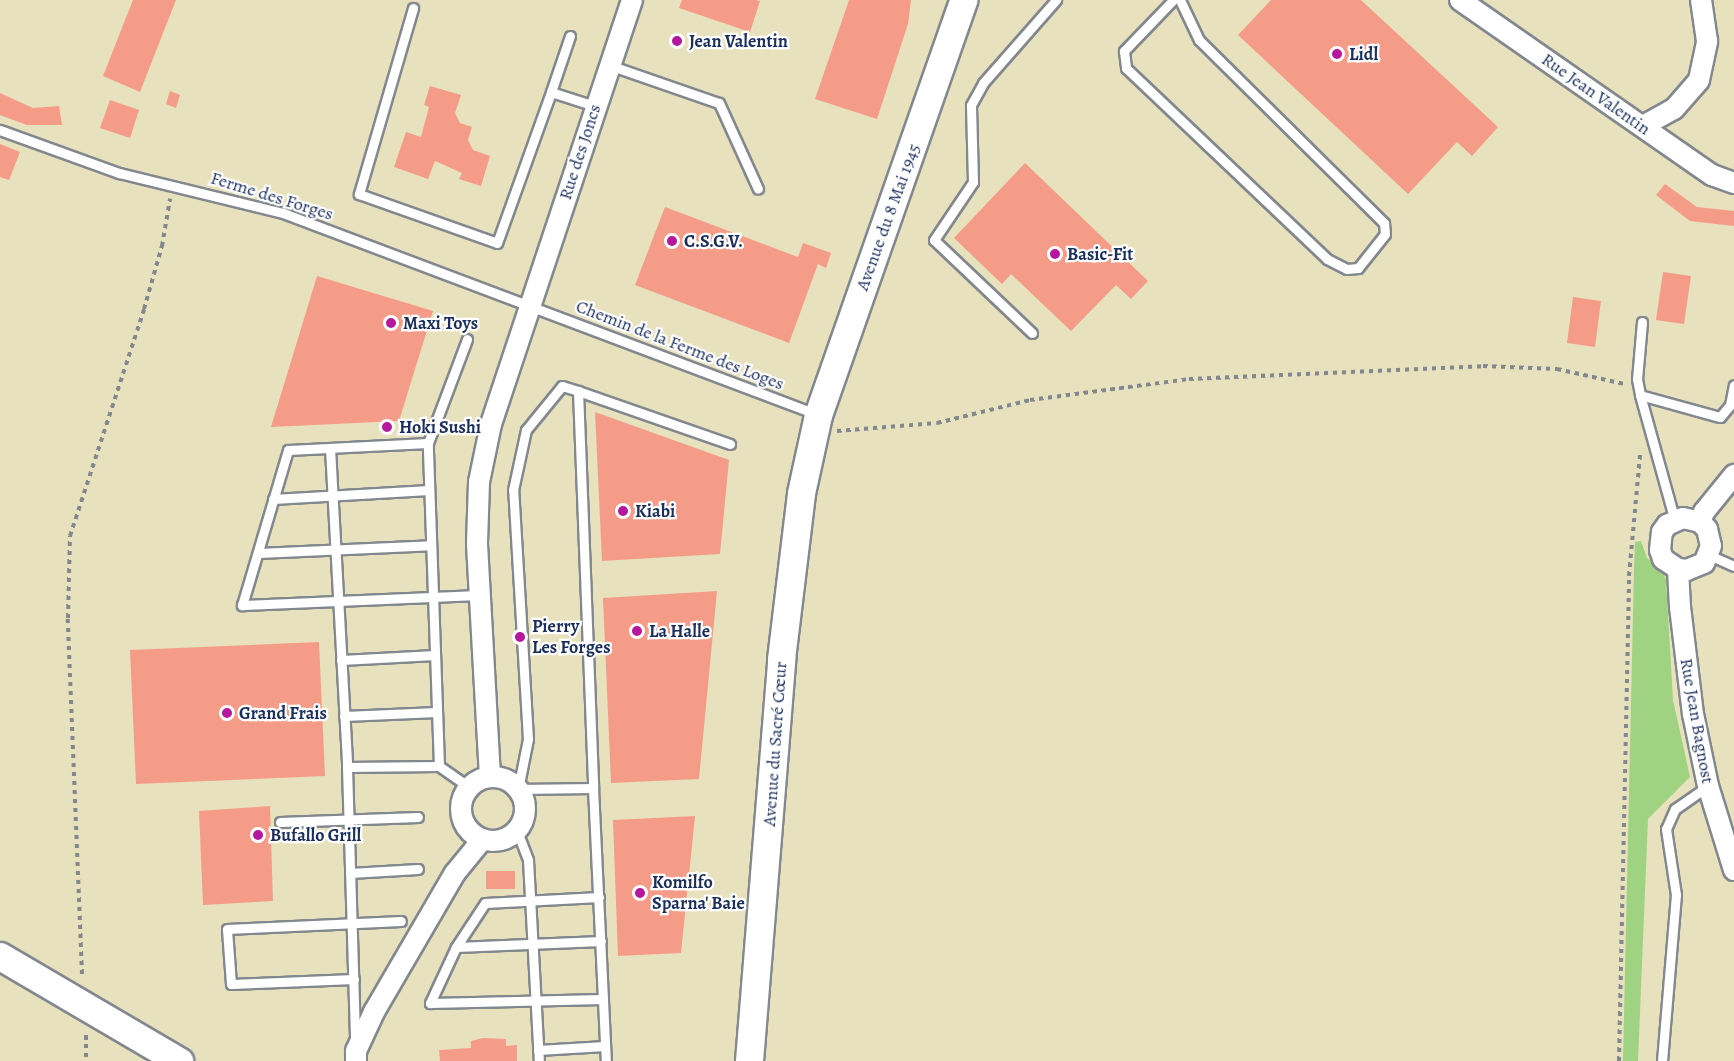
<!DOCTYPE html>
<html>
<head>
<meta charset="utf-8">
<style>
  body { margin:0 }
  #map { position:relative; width:1734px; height:1061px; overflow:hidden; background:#e8e1bd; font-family:Alegreya,serif }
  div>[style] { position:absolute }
  .green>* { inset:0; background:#9fd382 }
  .building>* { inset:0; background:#f49c88 }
  .path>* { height:4px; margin-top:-2px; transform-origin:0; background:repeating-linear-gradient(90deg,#82888e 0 4.5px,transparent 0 9px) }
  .roads { filter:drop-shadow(2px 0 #82888e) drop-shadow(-2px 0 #82888e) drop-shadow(0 2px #82888e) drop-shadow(0 -2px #82888e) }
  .service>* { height:9px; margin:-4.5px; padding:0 4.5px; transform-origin:4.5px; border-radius:4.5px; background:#fff }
  .minor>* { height:20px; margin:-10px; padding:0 10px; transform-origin:10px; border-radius:10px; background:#fff }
  .minor>.ring { margin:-10px; padding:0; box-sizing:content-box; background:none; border:20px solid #fff; border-radius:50% }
  .secondary>* { height:27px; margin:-13.5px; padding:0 13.5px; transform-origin:13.5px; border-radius:13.5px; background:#fff }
  .dots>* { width:16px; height:16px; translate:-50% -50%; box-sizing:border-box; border:3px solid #fff; border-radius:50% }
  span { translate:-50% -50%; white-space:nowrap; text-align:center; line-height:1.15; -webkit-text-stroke:4.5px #fff; paint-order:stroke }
  .poi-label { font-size:18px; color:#1b2f5e; font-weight:700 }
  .left { translate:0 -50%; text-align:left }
  .street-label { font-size:18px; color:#1b2f5e }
</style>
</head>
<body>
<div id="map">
  <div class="green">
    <div style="clip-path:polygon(1641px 541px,1647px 558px,1660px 567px,1666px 579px,1673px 700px,1690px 777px,1648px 819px,1638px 1061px,1623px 1061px,1634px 568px,1635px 542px)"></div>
  </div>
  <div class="building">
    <div style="clip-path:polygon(133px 0,176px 0,140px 92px,103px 76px)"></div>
    <div style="clip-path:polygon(682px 0,756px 0,760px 1px,750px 32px,679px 8px)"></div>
    <div style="clip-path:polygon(849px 0,911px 0,908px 24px,877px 119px,815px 99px)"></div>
    <div style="clip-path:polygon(1271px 0,1361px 0,1498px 127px,1472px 156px,1457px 142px,1408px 194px,1238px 35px)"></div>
    <div style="clip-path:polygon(430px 86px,461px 95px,455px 113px,460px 123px,472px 127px,468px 140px,473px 150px,490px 156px,481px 186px,459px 179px,462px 173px,435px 161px,428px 179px,394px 167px,406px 132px,421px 137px,429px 107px,424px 105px)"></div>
    <div style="clip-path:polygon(170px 91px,180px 95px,176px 108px,166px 104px)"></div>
    <div style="clip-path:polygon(0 93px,33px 108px,59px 106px,62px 125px,27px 125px,0 115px)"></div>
    <div style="clip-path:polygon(110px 100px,139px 110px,130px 138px,100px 128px)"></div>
    <div style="clip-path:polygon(0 144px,20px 152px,9px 180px,0 177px)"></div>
    <div style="clip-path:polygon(1025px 163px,1148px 281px,1131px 299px,1116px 285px,1071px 331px,1011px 274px,1002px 284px,954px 238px)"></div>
    <div style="clip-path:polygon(1665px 184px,1697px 207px,1734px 211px,1734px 226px,1690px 221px,1656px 195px)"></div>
    <div style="clip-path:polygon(665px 207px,798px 257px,803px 243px,831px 253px,826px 268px,818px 264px,789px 343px,635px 285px)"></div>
    <div style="clip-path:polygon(1663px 272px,1691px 276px,1684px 324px,1656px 320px)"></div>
    <div style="clip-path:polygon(317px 276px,433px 311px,399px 421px,271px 427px)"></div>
    <div style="clip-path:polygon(1573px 297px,1601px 301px,1595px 347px,1567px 343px)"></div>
    <div style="clip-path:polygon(595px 412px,729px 460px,720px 554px,602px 561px)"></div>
    <div style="clip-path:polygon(717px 591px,699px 779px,611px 783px,603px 598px)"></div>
    <div style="clip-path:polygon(319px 642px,325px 776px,136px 784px,130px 650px)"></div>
    <div style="clip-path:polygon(270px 806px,273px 901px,203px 905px,199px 811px)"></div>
    <div style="clip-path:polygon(695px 816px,681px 953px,618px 956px,613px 820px)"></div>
    <div style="clip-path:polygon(486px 871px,515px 871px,515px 889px,486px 889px)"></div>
    <div style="clip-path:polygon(483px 1038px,506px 1039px,506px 1046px,517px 1045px,517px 1061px,440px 1061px,439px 1050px,471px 1048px,471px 1041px)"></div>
  </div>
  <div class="path">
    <div style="left:837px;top:431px;width:100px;rotate:-4.6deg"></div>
    <div style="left:937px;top:423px;width:96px;rotate:-13.9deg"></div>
    <div style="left:1030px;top:400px;width:160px;rotate:-7.5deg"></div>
    <div style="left:1189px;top:379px;width:294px;rotate:-2.5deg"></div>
    <div style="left:1483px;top:366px;width:74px;rotate:2.3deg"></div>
    <div style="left:1557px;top:369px;width:69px;rotate:12.6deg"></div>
    <div style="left:82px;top:974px;width:356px;rotate:-92.3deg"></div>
    <div style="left:68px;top:618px;width:82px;rotate:-88.6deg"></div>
    <div style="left:70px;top:536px;width:239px;rotate:-71.9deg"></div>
    <div style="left:144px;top:309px;width:66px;rotate:-74.1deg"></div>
    <div style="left:162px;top:246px;width:48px;rotate:-80.3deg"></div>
    <div style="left:86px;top:1035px;width:26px;rotate:90deg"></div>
    <div style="left:1619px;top:1061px;width:485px;rotate:-88.8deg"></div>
    <div style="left:1629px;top:576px;width:122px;rotate:-84.8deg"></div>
  </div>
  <div class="roads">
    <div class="service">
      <div style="left:1173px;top:0;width:71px;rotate:133.9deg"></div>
      <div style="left:1124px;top:51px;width:17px;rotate:83deg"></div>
      <div style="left:1126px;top:68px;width:277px;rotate:43.5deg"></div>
      <div style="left:1327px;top:259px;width:22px;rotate:27deg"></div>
      <div style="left:1347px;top:269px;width:11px;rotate:-5deg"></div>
      <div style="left:1358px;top:268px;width:43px;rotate:-51.5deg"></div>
      <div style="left:1385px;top:234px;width:11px;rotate:-95deg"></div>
      <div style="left:1384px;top:223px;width:260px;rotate:-135.3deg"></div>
      <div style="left:1199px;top:40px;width:44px;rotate:-115.4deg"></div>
      <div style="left:413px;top:8px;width:194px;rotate:106.2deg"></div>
      <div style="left:359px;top:194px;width:146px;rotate:19.5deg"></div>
      <div style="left:497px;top:243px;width:160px;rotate:-70.3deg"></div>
      <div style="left:551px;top:92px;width:46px;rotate:17.7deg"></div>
      <div style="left:609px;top:65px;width:116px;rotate:19.1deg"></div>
      <div style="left:719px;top:103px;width:94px;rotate:65.6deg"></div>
      <div style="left:551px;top:92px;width:59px;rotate:-71.3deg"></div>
      <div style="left:0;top:130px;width:127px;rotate:19.9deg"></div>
      <div style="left:119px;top:173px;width:169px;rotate:13.7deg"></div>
      <div style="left:283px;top:213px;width:570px;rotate:20.66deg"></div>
      <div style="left:1642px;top:322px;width:57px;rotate:95deg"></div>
      <div style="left:1637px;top:379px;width:16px;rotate:79deg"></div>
      <div style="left:1640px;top:395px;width:131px;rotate:74.5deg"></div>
      <div style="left:1032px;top:333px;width:135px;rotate:-136.5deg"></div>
      <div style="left:934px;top:240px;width:70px;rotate:-56.1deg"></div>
      <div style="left:973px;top:182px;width:77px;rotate:-91.5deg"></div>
      <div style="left:971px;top:105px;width:25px;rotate:-61deg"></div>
      <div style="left:983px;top:83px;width:111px;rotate:-48.7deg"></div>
      <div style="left:562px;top:386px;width:17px;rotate:17deg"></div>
      <div style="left:578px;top:391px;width:397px;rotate:87.8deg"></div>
      <div style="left:593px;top:788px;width:75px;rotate:179.2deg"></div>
      <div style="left:518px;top:789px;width:51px;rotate:-78.7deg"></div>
      <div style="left:528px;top:739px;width:249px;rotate:-93.4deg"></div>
      <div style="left:513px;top:490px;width:61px;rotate:-77.8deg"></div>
      <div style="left:526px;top:430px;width:57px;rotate:-50.7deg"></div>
      <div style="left:578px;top:391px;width:161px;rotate:19.2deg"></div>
      <div style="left:1640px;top:395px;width:83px;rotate:15.4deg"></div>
      <div style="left:1720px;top:417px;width:16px;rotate:-50deg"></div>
      <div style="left:1730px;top:405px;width:20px;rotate:-79deg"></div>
      <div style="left:428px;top:443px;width:140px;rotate:177.1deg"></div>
      <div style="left:288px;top:450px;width:162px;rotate:106.5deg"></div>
      <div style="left:242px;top:605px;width:238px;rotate:-2.4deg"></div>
      <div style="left:330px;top:448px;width:319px;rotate:86.9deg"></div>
      <div style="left:347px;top:767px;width:275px;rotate:88.3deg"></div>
      <div style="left:273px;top:499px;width:156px;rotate:-3.3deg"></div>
      <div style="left:258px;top:553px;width:173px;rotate:-2.6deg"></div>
      <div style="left:1709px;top:555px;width:27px;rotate:24deg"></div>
      <div style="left:341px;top:660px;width:94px;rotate:-3deg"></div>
      <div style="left:344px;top:716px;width:93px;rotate:-2.5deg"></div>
      <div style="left:439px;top:766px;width:323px;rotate:-92deg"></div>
      <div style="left:428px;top:443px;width:111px;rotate:-69.4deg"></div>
      <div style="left:347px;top:767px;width:92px;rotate:-0.6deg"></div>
      <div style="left:439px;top:766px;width:37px;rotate:35deg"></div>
      <div style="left:593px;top:788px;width:273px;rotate:87.3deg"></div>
      <div style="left:280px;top:822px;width:138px;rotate:-2.1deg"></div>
      <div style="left:517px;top:831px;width:31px;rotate:69deg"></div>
      <div style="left:528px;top:860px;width:201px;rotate:86.9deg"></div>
      <div style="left:350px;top:873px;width:68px;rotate:-3.4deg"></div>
      <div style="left:599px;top:897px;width:114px;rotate:177deg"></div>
      <div style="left:485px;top:903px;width:53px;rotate:123.4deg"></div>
      <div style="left:456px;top:947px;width:62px;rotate:114.9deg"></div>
      <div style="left:430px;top:1003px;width:173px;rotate:-1.3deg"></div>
      <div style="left:456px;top:947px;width:145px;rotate:-2.4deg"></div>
      <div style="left:354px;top:979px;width:123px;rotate:177.7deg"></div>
      <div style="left:231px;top:984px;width:55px;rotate:-94.2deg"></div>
      <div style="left:227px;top:929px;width:174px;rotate:-2.6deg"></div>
      <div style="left:538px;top:1050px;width:67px;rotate:-3.4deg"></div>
      <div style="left:1662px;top:1061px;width:167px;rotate:-85.2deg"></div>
      <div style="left:1676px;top:895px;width:67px;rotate:-98.6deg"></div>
      <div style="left:1666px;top:829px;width:22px;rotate:-66deg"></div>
      <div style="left:1675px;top:809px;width:40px;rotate:-34.9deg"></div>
    </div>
    <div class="minor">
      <div style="left:1460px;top:0;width:307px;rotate:34.8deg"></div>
      <div style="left:1712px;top:175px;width:23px;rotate:20deg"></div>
      <div style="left:1643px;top:126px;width:35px;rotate:-29deg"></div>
      <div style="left:1674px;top:109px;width:38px;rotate:-49deg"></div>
      <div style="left:1699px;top:80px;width:40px;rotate:-78deg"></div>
      <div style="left:1707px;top:41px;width:41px;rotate:-98.3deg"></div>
      <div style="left:1700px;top:522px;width:10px;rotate:45deg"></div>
      <div style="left:1707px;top:529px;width:17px;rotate:77deg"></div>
      <div style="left:1711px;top:546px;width:18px;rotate:112deg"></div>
      <div style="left:1704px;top:563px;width:18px;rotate:158deg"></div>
      <div style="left:1687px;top:570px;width:9px;rotate:-174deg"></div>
      <div style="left:1678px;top:569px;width:38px;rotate:87deg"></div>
      <div style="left:1680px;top:607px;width:108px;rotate:83.1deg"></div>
      <div style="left:1693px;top:714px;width:74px;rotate:78.2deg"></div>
      <div style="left:1708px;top:786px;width:88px;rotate:72.8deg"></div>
      <div style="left:1678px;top:569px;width:18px;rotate:-146deg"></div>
      <div style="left:1663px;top:559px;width:9px;rotate:-108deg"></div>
      <div style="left:1660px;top:550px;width:18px;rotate:-84deg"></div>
      <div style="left:1662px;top:532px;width:9px;rotate:-54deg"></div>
      <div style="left:1667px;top:525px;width:17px;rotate:-24deg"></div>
      <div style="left:1683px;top:518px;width:17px;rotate:13deg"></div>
      <div style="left:1700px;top:522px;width:11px;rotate:-68deg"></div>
      <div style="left:1704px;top:512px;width:48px;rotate:-51deg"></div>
      <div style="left:490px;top:777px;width:234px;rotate:-93.2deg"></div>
      <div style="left:477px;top:543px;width:61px;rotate:-88.1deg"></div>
      <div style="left:479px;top:482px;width:59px;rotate:-78.3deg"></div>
      <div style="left:491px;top:424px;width:447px;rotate:-71.6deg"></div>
      <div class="ring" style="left:461px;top:777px;width:44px;height:44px"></div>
      <div style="left:356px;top:1061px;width:10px;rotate:-90deg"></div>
      <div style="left:356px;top:1051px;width:43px;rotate:-65.2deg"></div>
      <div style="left:374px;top:1012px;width:161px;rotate:-59.8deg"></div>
      <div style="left:455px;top:873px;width:43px;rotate:-50.7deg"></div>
    </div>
    <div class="secondary">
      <div style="left:0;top:956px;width:208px;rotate:30.4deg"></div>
      <div style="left:749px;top:1061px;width:403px;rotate:-85.4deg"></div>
      <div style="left:781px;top:659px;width:167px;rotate:-83.1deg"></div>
      <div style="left:801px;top:493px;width:80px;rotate:-77.7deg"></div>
      <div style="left:818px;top:415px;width:440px;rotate:-70.7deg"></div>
    </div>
  </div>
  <div class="dots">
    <div style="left:677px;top:41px;background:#b5179e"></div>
    <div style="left:1337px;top:54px;background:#b5179e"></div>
    <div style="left:672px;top:241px;background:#b5179e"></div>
    <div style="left:1055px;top:254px;background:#b5179e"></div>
    <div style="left:391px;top:323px;background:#b5179e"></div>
    <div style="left:387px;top:427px;background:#b5179e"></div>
    <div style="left:623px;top:511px;background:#b5179e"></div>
    <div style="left:637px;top:631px;background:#b5179e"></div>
    <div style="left:520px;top:637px;background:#b5179e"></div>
    <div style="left:227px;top:713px;background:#b5179e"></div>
    <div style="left:258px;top:835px;background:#b5179e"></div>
    <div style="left:640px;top:893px;background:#b5179e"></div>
  </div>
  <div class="poi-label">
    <span class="left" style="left:689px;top:41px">Jean Valentin</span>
    <span class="left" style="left:1349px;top:54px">Lidl</span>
    <span class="left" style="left:684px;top:241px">C.S.G.V.</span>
    <span class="left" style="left:1067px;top:254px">Basic-Fit</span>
    <span class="left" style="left:403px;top:323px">Maxi Toys</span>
    <span class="left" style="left:399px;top:427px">Hoki Sushi</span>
    <span class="left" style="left:635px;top:511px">Kiabi</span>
    <span class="left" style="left:532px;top:637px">Pierry<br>Les Forges</span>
    <span class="left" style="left:649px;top:631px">La Halle</span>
    <span class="left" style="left:239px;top:713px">Grand Frais</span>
    <span class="left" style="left:270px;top:835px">Bufallo Grill</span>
    <span class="left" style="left:652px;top:893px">Komilfo<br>Sparna' Baie</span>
  </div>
  <div class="street-label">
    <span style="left:1596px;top:94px;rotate:35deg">Rue Jean Valentin</span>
    <span style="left:580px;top:152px;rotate:-72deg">Rue des Joncs</span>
    <span style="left:272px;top:196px;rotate:17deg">Ferme des Forges</span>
    <span style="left:888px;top:217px;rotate:-70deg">Avenue du 8 Mai 1945</span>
    <span style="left:680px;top:345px;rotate:21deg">Chemin de la Ferme des Loges</span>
    <span style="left:1697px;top:721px;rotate:80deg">Rue Jean Bagnost</span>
    <span style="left:775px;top:744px;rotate:-86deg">Avenue du Sacré Cœur</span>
  </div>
</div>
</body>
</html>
